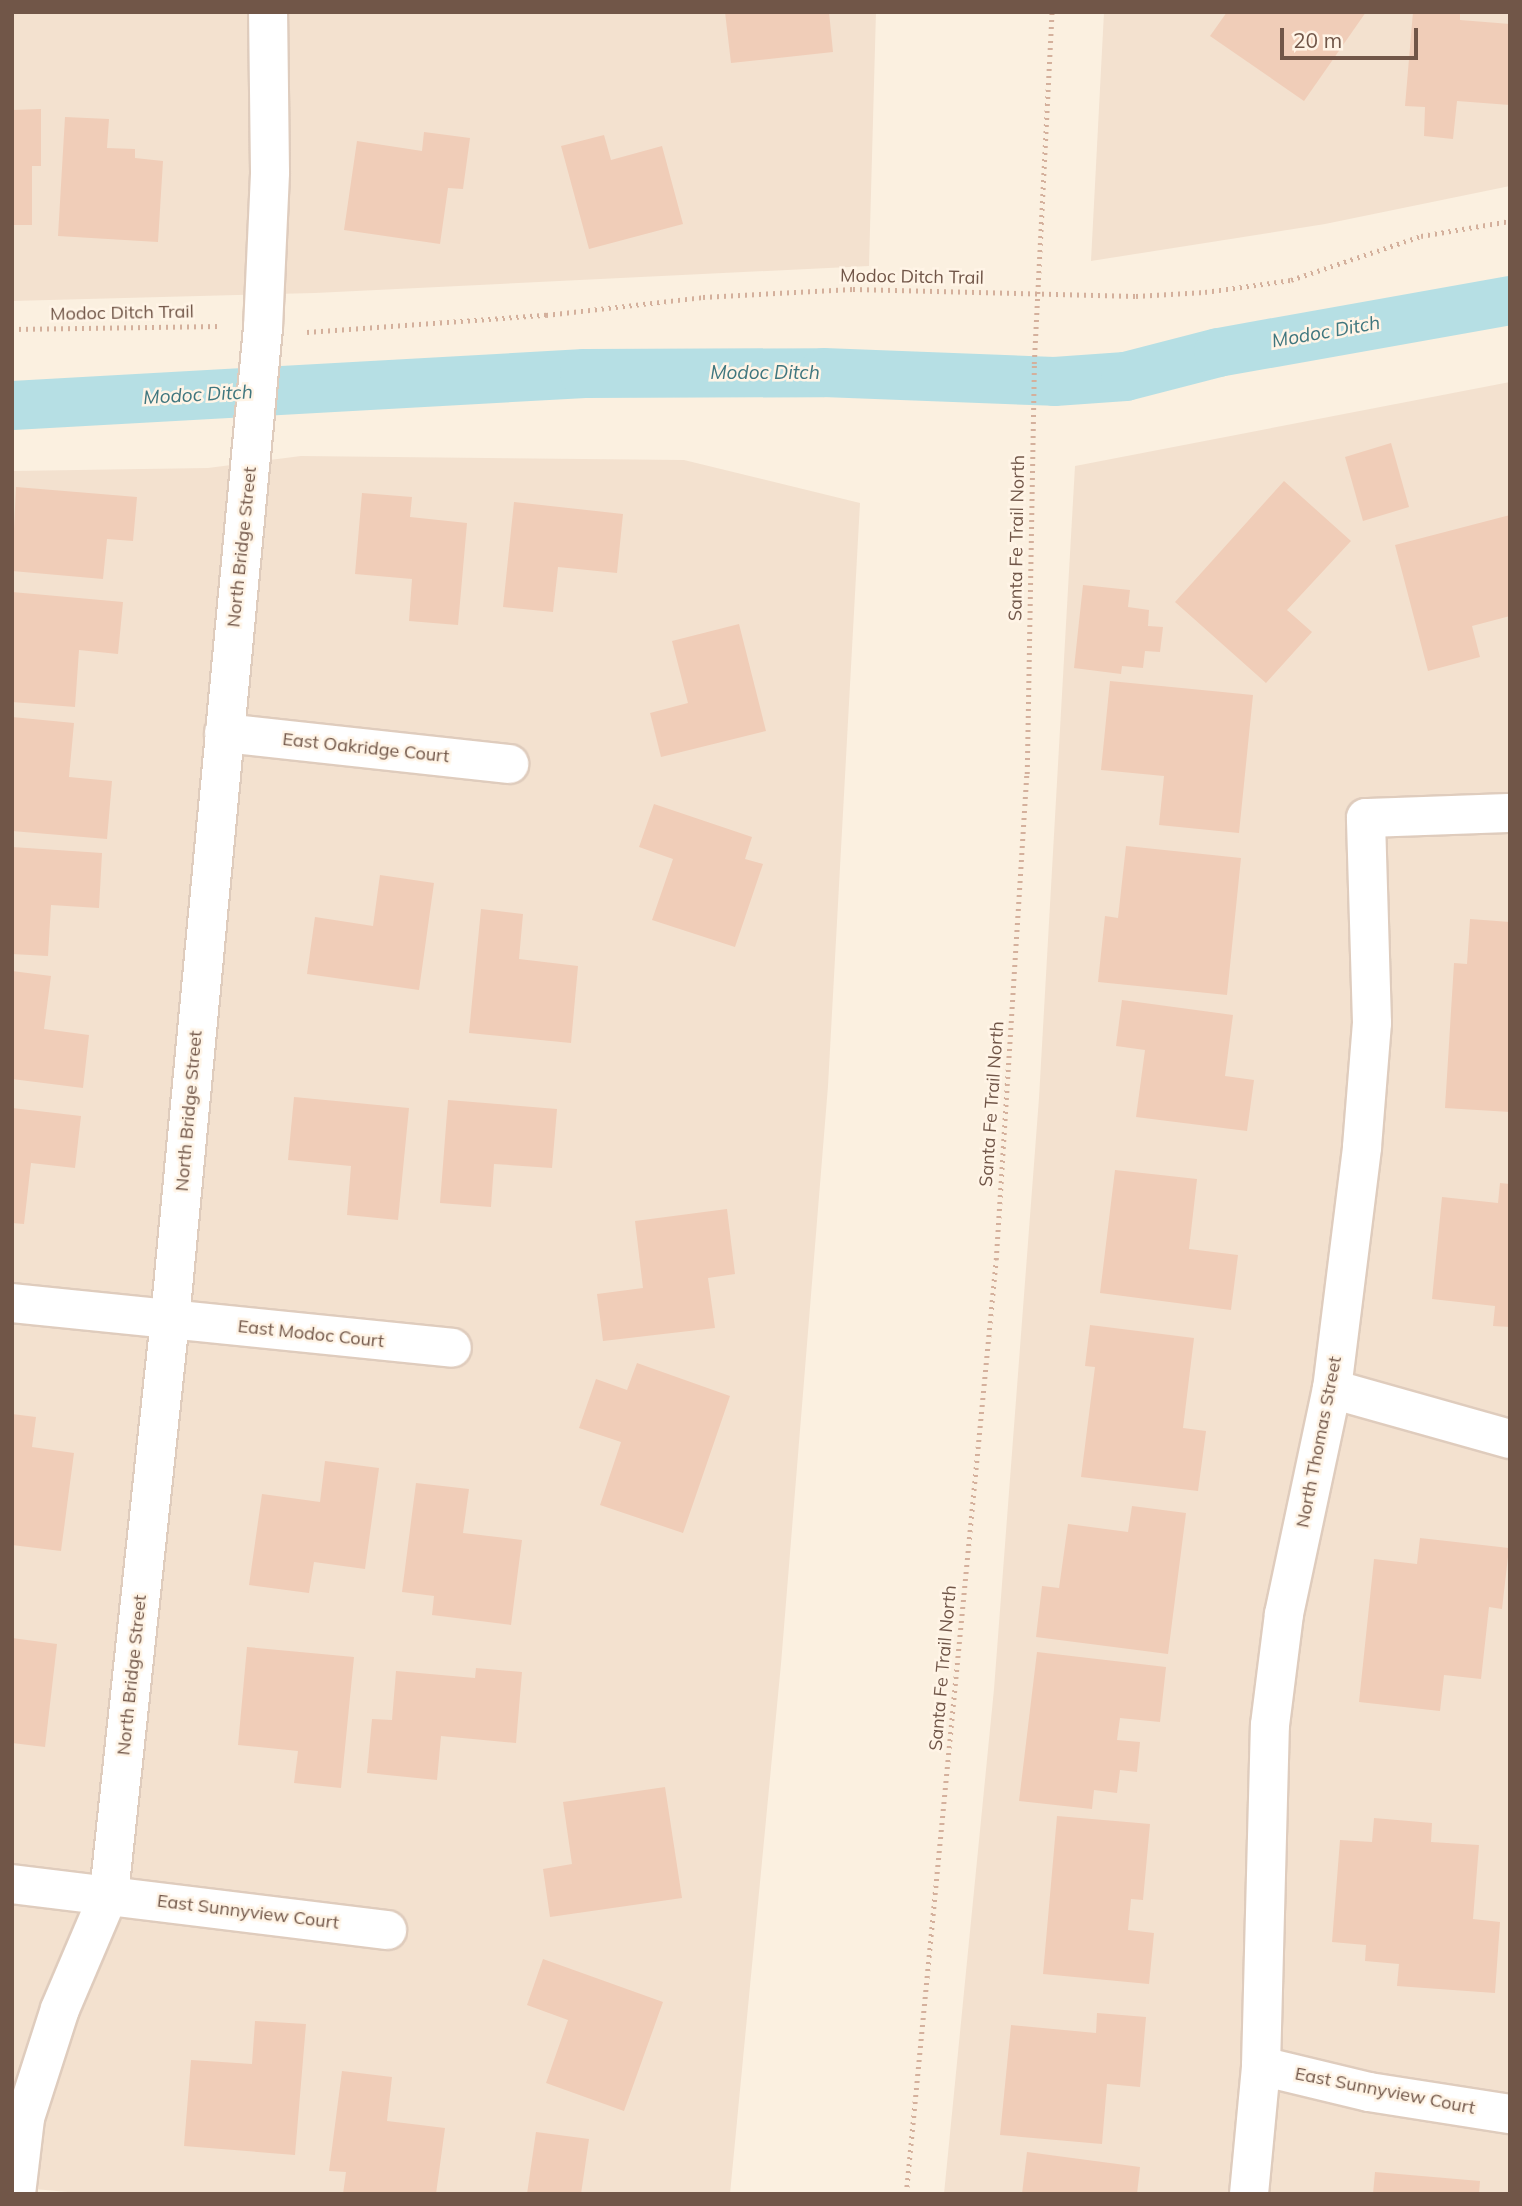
<!DOCTYPE html>
<html>
<head>
<meta charset="utf-8">
<style>
  body { margin:0 }
  #map { position:relative; width:1522px; height:2206px; overflow:hidden; background:#fbf0e0; font-family:Mulish,sans-serif }
  div>[style] { position:absolute }
  .residential>* { inset:0; background:#f3e1cf }
  .canal>* { height:49px; margin:-24.5px; padding:0 24.5px; transform-origin:24.5px; border-radius:24.5px; background:#b6dfe4 }
  .building>* { inset:0; background:#f0cdb8 }
  .path>* { height:4.5px; margin-top:-2.25px; transform-origin:0; background:repeating-linear-gradient(90deg,#d4b09c 0 2px,transparent 0 7px) }
  .roads { filter:drop-shadow(2px 0 #dfccbd) drop-shadow(-2px 0 #dfccbd) drop-shadow(0 2px #dfccbd) drop-shadow(0 -2px #dfccbd) }
  .street>* { height:38px; margin:-19px; padding:0 19px; transform-origin:19px; border-radius:19px; background:#fff }
  .secondary>* { height:38px; margin:-19px; padding:0 19px; transform-origin:19px; border-radius:19px; background:#fff }
  span { translate:-50% -50%; white-space:nowrap; text-align:center; line-height:1.15; -webkit-text-stroke:5px #fff4e6; paint-order:stroke }
  .street-label { font-size:18px; color:#715648 }
  .water-label { font-size:19px; color:#3f767e; font-style:italic }
  .frame { position:absolute; inset:0; border:14px solid #715648; pointer-events:none }
  .scale { position:absolute; left:1280px; top:28px; width:138px; height:32px; box-sizing:border-box; border:4px solid #715648; border-top:0; padding-left:9px; font-size:21px; line-height:24px; white-space:nowrap; color:#715648; -webkit-text-stroke:5px #fff4e6; paint-order:stroke }
</style>
</head>
<body>
<div id="map">
  <div class="residential">
    <div style="clip-path:polygon(12px 12px,876px 12px,869px 266px,315px 293px,12px 301px)"></div>
    <div style="clip-path:polygon(1104px 12px,1510px 12px,1510px 186px,1325px 224px,1091px 261px)"></div>
    <div style="clip-path:polygon(1510px 382px,1510px 2194px,944px 2194px,994px 1689px,1039px 1098px,1075px 466px)"></div>
    <div style="clip-path:polygon(301px 456px,684px 460px,860px 503px,828px 1086px,781px 1664px,730px 2194px,90px 2194px,12px 2187px,12px 471px,208px 468px)"></div>
  </div>
  <div class="canal">
    <div style="left:12px;top:405px;width:573px;rotate:-3.2deg"></div>
    <div style="left:584px;top:373px;width:239px;rotate:-0.2deg"></div>
    <div style="left:823px;top:372px;width:231px;rotate:2.2deg"></div>
    <div style="left:1054px;top:381px;width:71px;rotate:-4deg"></div>
    <div style="left:1125px;top:376px;width:96px;rotate:-14.5deg"></div>
    <div style="left:1218px;top:352px;width:297px;rotate:-10.1deg"></div>
  </div>
  <div class="building">
    <div style="clip-path:polygon(725px 12px,829px 12px,833px 52px,731px 63px)"></div>
    <div style="clip-path:polygon(1227px 12px,1366px 12px,1304px 101px,1210px 36px)"></div>
    <div style="clip-path:polygon(1413px 12px,1460px 12px,1460px 20px,1510px 24px,1510px 105px,1457px 101px,1453px 139px,1424px 136px,1425px 107px,1405px 106px)"></div>
    <div style="clip-path:polygon(41px 109px,41px 166px,32px 166px,32px 225px,12px 225px,12px 110px)"></div>
    <div style="clip-path:polygon(65px 117px,109px 119px,107px 148px,135px 149px,135px 158px,163px 161px,158px 242px,58px 236px)"></div>
    <div style="clip-path:polygon(424px 132px,470px 138px,463px 189px,448px 188px,440px 244px,344px 230px,357px 141px,422px 151px)"></div>
    <div style="clip-path:polygon(604px 135px,611px 160px,662px 146px,683px 224px,589px 249px,561px 146px)"></div>
    <div style="clip-path:polygon(1391px 443px,1409px 507px,1363px 521px,1345px 457px)"></div>
    <div style="clip-path:polygon(1284px 481px,1351px 541px,1287px 610px,1312px 632px,1266px 683px,1175px 602px)"></div>
    <div style="clip-path:polygon(16px 487px,137px 497px,133px 541px,107px 539px,103px 579px,12px 571px)"></div>
    <div style="clip-path:polygon(362px 493px,412px 497px,410px 517px,467px 523px,458px 625px,409px 621px,412px 579px,355px 574px)"></div>
    <div style="clip-path:polygon(514px 502px,623px 514px,617px 573px,558px 567px,553px 612px,503px 607px)"></div>
    <div style="clip-path:polygon(1510px 515px,1510px 616px,1472px 626px,1480px 657px,1428px 671px,1395px 545px)"></div>
    <div style="clip-path:polygon(1083px 585px,1130px 590px,1128px 607px,1149px 610px,1148px 626px,1163px 627px,1160px 652px,1145px 651px,1143px 668px,1122px 666px,1121px 674px,1074px 668px)"></div>
    <div style="clip-path:polygon(12px 592px,123px 602px,118px 654px,79px 650px,75px 707px,12px 702px)"></div>
    <div style="clip-path:polygon(739px 624px,766px 731px,661px 757px,650px 713px,688px 703px,672px 641px)"></div>
    <div style="clip-path:polygon(1110px 681px,1253px 695px,1239px 833px,1159px 825px,1164px 776px,1101px 770px)"></div>
    <div style="clip-path:polygon(12px 717px,74px 723px,69px 777px,112px 781px,107px 839px,12px 831px)"></div>
    <div style="clip-path:polygon(654px 804px,752px 837px,745px 859px,763px 864px,735px 947px,652px 920px,673px 859px,639px 847px)"></div>
    <div style="clip-path:polygon(1126px 846px,1241px 858px,1227px 995px,1098px 982px,1105px 916px,1118px 918px)"></div>
    <div style="clip-path:polygon(12px 847px,102px 853px,99px 908px,51px 905px,48px 956px,12px 954px)"></div>
    <div style="clip-path:polygon(380px 875px,434px 883px,419px 990px,307px 974px,315px 917px,373px 926px)"></div>
    <div style="clip-path:polygon(481px 909px,523px 914px,519px 959px,578px 966px,571px 1043px,469px 1033px)"></div>
    <div style="clip-path:polygon(1470px 919px,1510px 922px,1510px 1112px,1445px 1108px,1454px 963px,1467px 964px)"></div>
    <div style="clip-path:polygon(12px 971px,51px 976px,44px 1029px,89px 1035px,83px 1088px,12px 1079px)"></div>
    <div style="clip-path:polygon(1122px 1000px,1233px 1015px,1225px 1076px,1254px 1080px,1247px 1131px,1136px 1117px,1145px 1050px,1116px 1046px)"></div>
    <div style="clip-path:polygon(294px 1097px,409px 1108px,398px 1220px,347px 1215px,351px 1166px,288px 1160px)"></div>
    <div style="clip-path:polygon(448px 1100px,557px 1109px,552px 1168px,494px 1164px,491px 1207px,440px 1203px)"></div>
    <div style="clip-path:polygon(12px 1108px,81px 1116px,75px 1168px,31px 1163px,24px 1224px,12px 1223px)"></div>
    <div style="clip-path:polygon(1115px 1170px,1197px 1179px,1189px 1249px,1238px 1255px,1231px 1310px,1100px 1293px)"></div>
    <div style="clip-path:polygon(1500px 1183px,1510px 1184px,1510px 1327px,1493px 1326px,1495px 1306px,1432px 1299px,1442px 1197px,1498px 1203px)"></div>
    <div style="clip-path:polygon(727px 1209px,735px 1274px,708px 1278px,715px 1328px,603px 1341px,597px 1294px,643px 1288px,635px 1221px)"></div>
    <div style="clip-path:polygon(1090px 1325px,1194px 1338px,1183px 1428px,1206px 1431px,1198px 1491px,1081px 1477px,1095px 1367px,1085px 1366px)"></div>
    <div style="clip-path:polygon(637px 1363px,730px 1396px,683px 1533px,600px 1505px,621px 1442px,579px 1428px,596px 1379px,627px 1390px)"></div>
    <div style="clip-path:polygon(12px 1414px,36px 1417px,32px 1447px,74px 1453px,61px 1551px,12px 1545px)"></div>
    <div style="clip-path:polygon(325px 1461px,379px 1468px,365px 1569px,314px 1562px,309px 1593px,249px 1585px,262px 1494px,320px 1502px)"></div>
    <div style="clip-path:polygon(416px 1483px,469px 1489px,463px 1533px,522px 1540px,511px 1625px,432px 1615px,434px 1596px,402px 1592px)"></div>
    <div style="clip-path:polygon(1132px 1506px,1186px 1513px,1168px 1654px,1036px 1637px,1042px 1586px,1059px 1588px,1068px 1524px,1128px 1532px)"></div>
    <div style="clip-path:polygon(1420px 1538px,1509px 1548px,1502px 1609px,1489px 1607px,1481px 1679px,1444px 1675px,1440px 1711px,1359px 1702px,1374px 1559px,1417px 1564px)"></div>
    <div style="clip-path:polygon(12px 1638px,57px 1644px,45px 1747px,12px 1743px)"></div>
    <div style="clip-path:polygon(247px 1647px,354px 1657px,341px 1788px,294px 1783px,298px 1751px,238px 1745px)"></div>
    <div style="clip-path:polygon(1037px 1652px,1166px 1667px,1160px 1722px,1120px 1718px,1117px 1740px,1140px 1742px,1137px 1772px,1120px 1770px,1117px 1793px,1094px 1790px,1092px 1809px,1019px 1801px)"></div>
    <div style="clip-path:polygon(476px 1668px,522px 1672px,516px 1743px,441px 1736px,437px 1780px,367px 1773px,372px 1719px,392px 1720px,396px 1671px,475px 1678px)"></div>
    <div style="clip-path:polygon(665px 1787px,682px 1898px,550px 1917px,543px 1869px,572px 1864px,563px 1802px)"></div>
    <div style="clip-path:polygon(1057px 1816px,1150px 1824px,1143px 1900px,1131px 1899px,1128px 1930px,1154px 1933px,1149px 1984px,1043px 1974px)"></div>
    <div style="clip-path:polygon(1374px 1818px,1432px 1823px,1431px 1842px,1479px 1845px,1473px 1919px,1500px 1922px,1495px 1993px,1397px 1986px,1399px 1964px,1365px 1961px,1366px 1945px,1332px 1942px,1340px 1840px,1372px 1842px)"></div>
    <div style="clip-path:polygon(543px 1959px,663px 2002px,624px 2111px,546px 2083px,568px 2020px,527px 2005px)"></div>
    <div style="clip-path:polygon(1097px 2013px,1146px 2017px,1140px 2087px,1107px 2084px,1102px 2144px,1000px 2135px,1011px 2025px,1096px 2033px)"></div>
    <div style="clip-path:polygon(255px 2021px,306px 2024px,295px 2155px,184px 2146px,191px 2060px,252px 2064px)"></div>
    <div style="clip-path:polygon(342px 2071px,392px 2077px,387px 2121px,445px 2128px,436px 2194px,343px 2194px,346px 2172px,329px 2171px)"></div>
    <div style="clip-path:polygon(536px 2132px,589px 2139px,581px 2194px,527px 2194px)"></div>
    <div style="clip-path:polygon(1027px 2152px,1140px 2167px,1137px 2194px,1022px 2194px)"></div>
    <div style="clip-path:polygon(1375px 2172px,1480px 2181px,1479px 2194px,1373px 2194px)"></div>
  </div>
  <div class="path">
    <div style="left:12px;top:329px;width:209px;rotate:-0.8deg"></div>
    <div style="left:307px;top:332px;width:240px;rotate:-4.1deg"></div>
    <div style="left:546px;top:315px;width:158px;rotate:-6.5deg"></div>
    <div style="left:703px;top:297px;width:150px;rotate:-3.1deg"></div>
    <div style="left:853px;top:289px;width:283px;rotate:1.4deg"></div>
    <div style="left:1136px;top:296px;width:69px;rotate:-3.3deg"></div>
    <div style="left:1205px;top:292px;width:87px;rotate:-7.9deg"></div>
    <div style="left:1291px;top:280px;width:137px;rotate:-18.7deg"></div>
    <div style="left:1421px;top:236px;width:90px;rotate:-9.6deg"></div>
    <div style="left:906px;top:2194px;width:938px;rotate:-84.5deg"></div>
    <div style="left:996px;top:1260px;width:487px;rotate:-86.4deg"></div>
    <div style="left:1027px;top:774px;width:410px;rotate:-89deg"></div>
    <div style="left:1034px;top:364px;width:352px;rotate:-87.1deg"></div>
  </div>
  <div class="roads">
    <div class="street">
      <div style="left:224px;top:733px;width:287px;rotate:6.2deg"></div>
      <div style="left:12px;top:1303px;width:442px;rotate:5.8deg"></div>
      <div style="left:1332px;top:1389px;width:185px;rotate:15.7deg"></div>
      <div style="left:12px;top:1884px;width:378px;rotate:7deg"></div>
      <div style="left:1261px;top:2066px;width:111px;rotate:13.5deg"></div>
      <div style="left:1369px;top:2092px;width:143px;rotate:8.9deg"></div>
      <div style="left:1249px;top:2194px;width:129px;rotate:-84.6deg"></div>
      <div style="left:1261px;top:2066px;width:341px;rotate:-88.5deg"></div>
      <div style="left:1270px;top:1725px;width:112px;rotate:-82.8deg"></div>
      <div style="left:1284px;top:1614px;width:230px;rotate:-78deg"></div>
      <div style="left:1332px;top:1389px;width:244px;rotate:-82.9deg"></div>
      <div style="left:1362px;top:1147px;width:124px;rotate:-85.4deg"></div>
      <div style="left:1372px;top:1023px;width:205px;rotate:-91.7deg"></div>
      <div style="left:1366px;top:818px;width:144px;rotate:-2deg"></div>
    </div>
    <div class="secondary">
      <div style="left:16px;top:2194px;width:77px;rotate:-83.2deg"></div>
      <div style="left:25px;top:2118px;width:114px;rotate:-72.2deg"></div>
      <div style="left:60px;top:2009px;width:125px;rotate:-66.9deg"></div>
      <div style="left:109px;top:1894px;width:578px;rotate:-83.94deg"></div>
      <div style="left:170px;top:1319px;width:995px;rotate:-84.64deg"></div>
      <div style="left:263px;top:328px;width:156px;rotate:-87.4deg"></div>
      <div style="left:270px;top:172px;width:160px;rotate:-90.7deg"></div>
    </div>
  </div>
  <div class="street-label">
    <span style="left:912px;top:277px;rotate:1deg">Modoc Ditch Trail</span>
    <span style="left:122px;top:313px;rotate:-1deg">Modoc Ditch Trail</span>
    <span style="left:1017px;top:538px;rotate:-89deg">Santa Fe Trail North</span>
    <span style="left:242px;top:547px;rotate:-84deg">North Bridge Street</span>
    <span style="left:366px;top:748px;rotate:6deg">East Oakridge Court</span>
    <span style="left:992px;top:1104px;rotate:-86deg">Santa Fe Trail North</span>
    <span style="left:189px;top:1111px;rotate:-85deg">North Bridge Street</span>
    <span style="left:311px;top:1334px;rotate:6deg">East Modoc Court</span>
    <span style="left:1319px;top:1442px;rotate:-79deg">North Thomas Street</span>
    <span style="left:943px;top:1668px;rotate:-85deg">Santa Fe Trail North</span>
    <span style="left:132px;top:1675px;rotate:-84deg">North Bridge Street</span>
    <span style="left:248px;top:1912px;rotate:7deg">East Sunnyview Court</span>
    <span style="left:1385px;top:2091px;rotate:11deg">East Sunnyview Court</span>
  </div>
  <div class="water-label">
    <span style="left:1326px;top:332px;rotate:-10deg">Modoc Ditch</span>
    <span style="left:765px;top:373px">Modoc Ditch</span>
    <span style="left:198px;top:395px;rotate:-3deg">Modoc Ditch</span>
  </div>
  <div class="frame"></div>
  <div class="scale">20 m</div>
</div>
</body>
</html>
